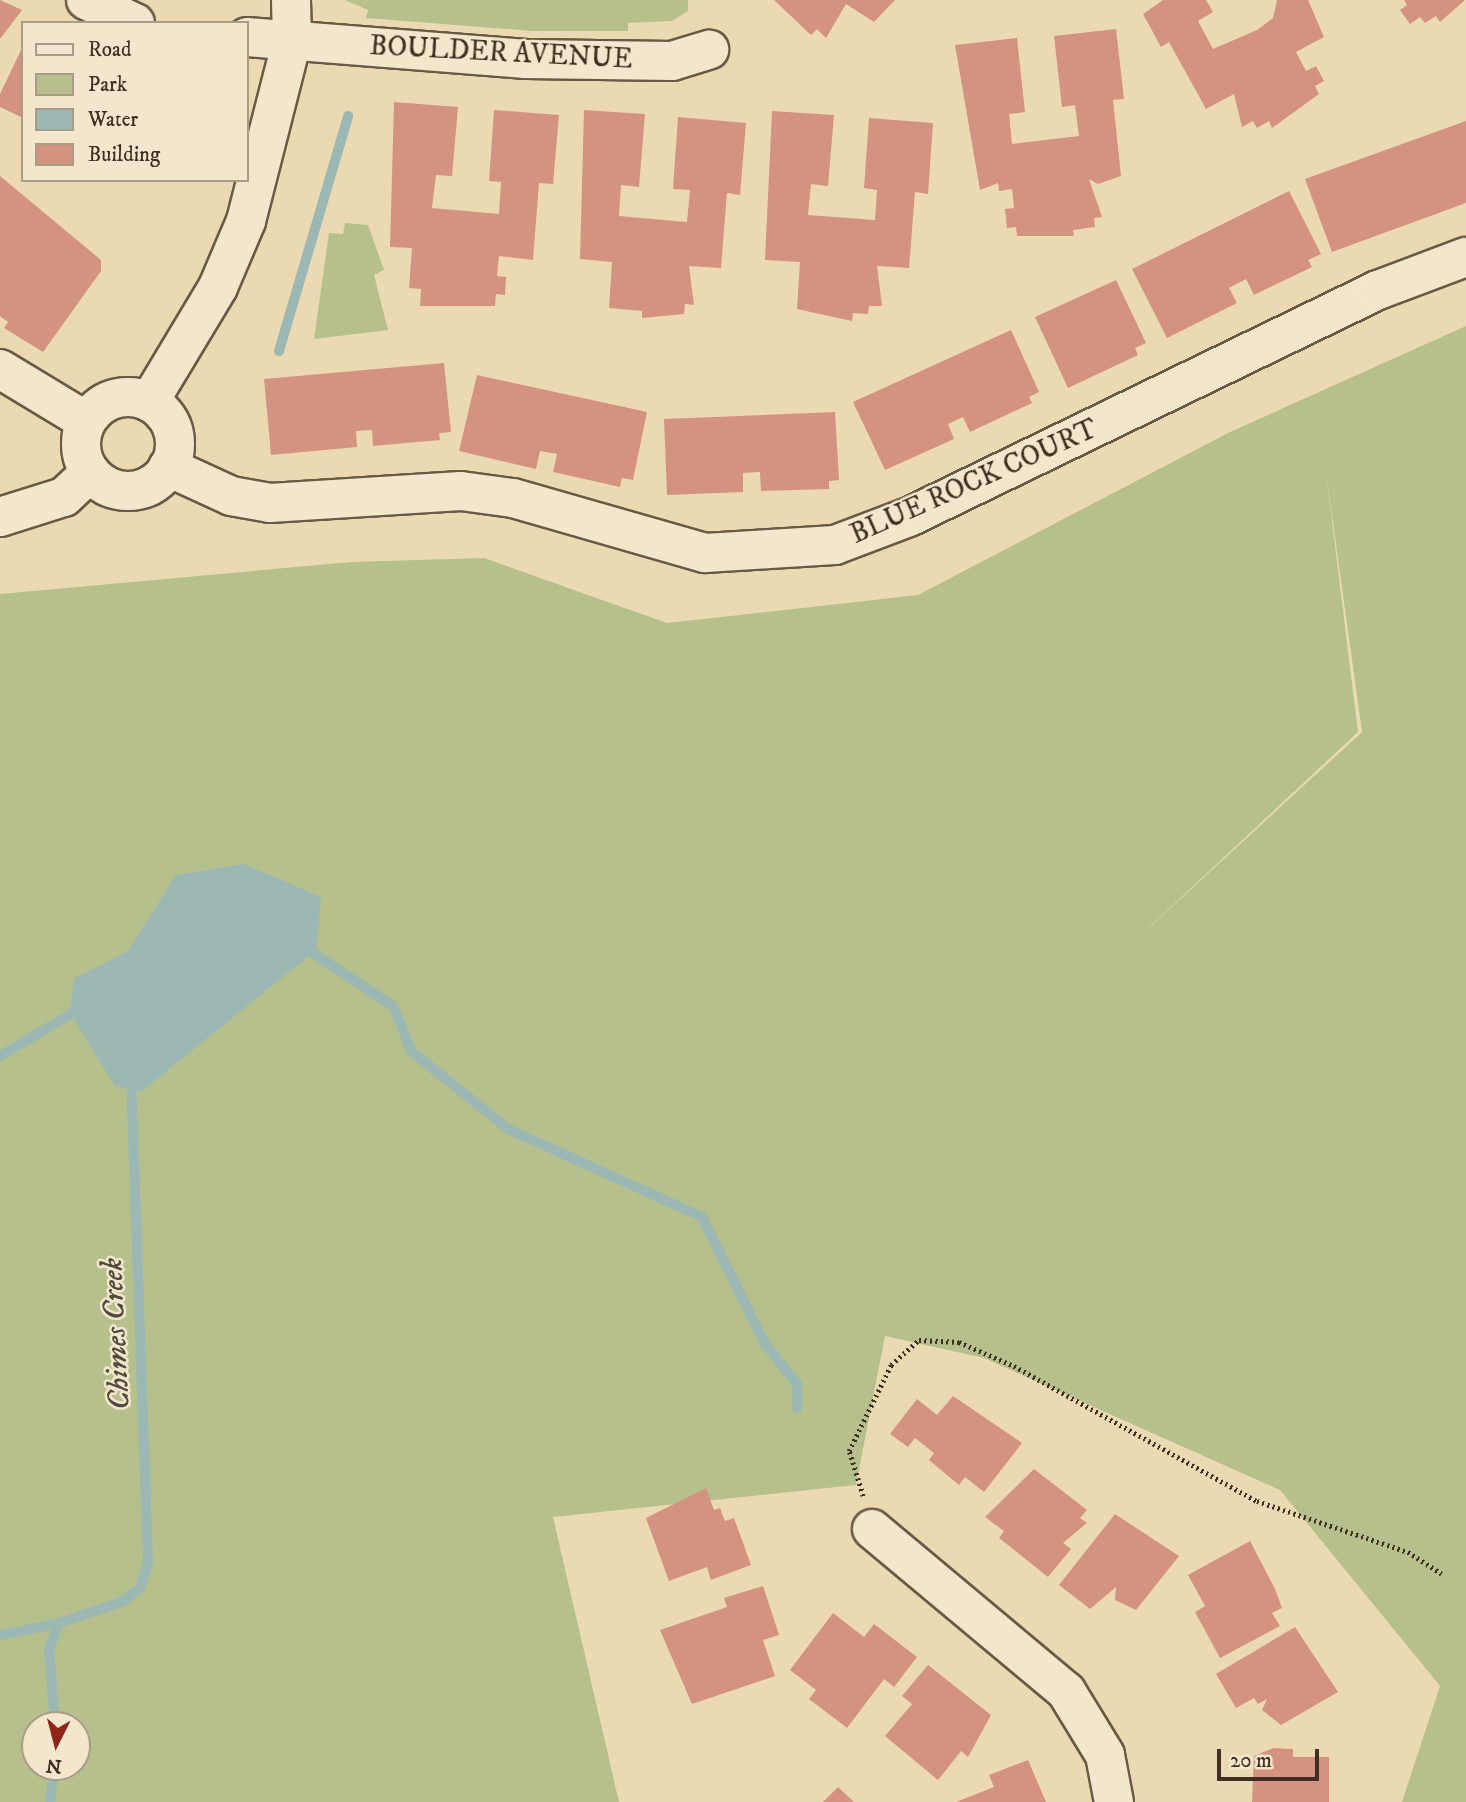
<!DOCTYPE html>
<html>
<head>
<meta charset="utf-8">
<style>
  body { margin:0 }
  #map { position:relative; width:1466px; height:1802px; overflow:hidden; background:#ebdab1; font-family:"IM FELL DW Pica",serif }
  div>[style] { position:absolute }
  .green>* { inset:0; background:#b6c08d }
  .water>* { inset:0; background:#9bb8b5 }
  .stream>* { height:10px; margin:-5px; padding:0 5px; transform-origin:5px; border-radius:5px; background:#9bb8b5 }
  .building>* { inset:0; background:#d39380 }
  .path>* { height:4.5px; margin-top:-2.25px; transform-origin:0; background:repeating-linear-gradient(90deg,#3e2f22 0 2px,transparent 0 5.5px) }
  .roads { filter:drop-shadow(2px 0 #695a46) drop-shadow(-2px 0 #695a46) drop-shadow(0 2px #695a46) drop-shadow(0 -2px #695a46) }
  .minor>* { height:38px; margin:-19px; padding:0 19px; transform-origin:19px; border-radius:19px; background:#f2e7cc }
  .minor>.ring { margin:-19px; padding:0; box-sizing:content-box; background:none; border:38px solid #f2e7cc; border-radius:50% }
  span { translate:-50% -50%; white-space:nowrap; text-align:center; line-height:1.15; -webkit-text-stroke:5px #f2e7cc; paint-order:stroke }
  .street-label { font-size:28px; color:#3e2f22 }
  .water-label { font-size:30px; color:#514a3f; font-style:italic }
  .legend { position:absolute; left:21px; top:21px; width:228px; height:161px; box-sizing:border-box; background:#f2e7cc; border:2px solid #aa9d88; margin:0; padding:9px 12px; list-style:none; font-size:21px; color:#3e2f22 }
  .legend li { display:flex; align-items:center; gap:14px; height:35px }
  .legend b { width:35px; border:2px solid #aa9d88 }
  .north { position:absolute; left:21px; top:1711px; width:70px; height:70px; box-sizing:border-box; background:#f2e7cc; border:2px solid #aa9d88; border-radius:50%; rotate:186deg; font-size:19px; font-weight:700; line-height:28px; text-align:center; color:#3e2f22 }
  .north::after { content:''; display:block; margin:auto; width:24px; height:32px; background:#8f2418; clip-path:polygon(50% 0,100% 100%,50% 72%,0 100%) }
  .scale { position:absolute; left:1217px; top:1749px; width:102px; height:32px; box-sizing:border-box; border:4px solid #3e2f22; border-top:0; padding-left:9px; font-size:21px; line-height:24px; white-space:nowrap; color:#3e2f22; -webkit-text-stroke:5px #f2e7cc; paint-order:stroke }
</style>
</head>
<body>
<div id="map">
  <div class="green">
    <div style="clip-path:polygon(345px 0,688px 0,688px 11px,672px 21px,628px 23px,628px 31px,533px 31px,366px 18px,368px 10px)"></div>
    <div style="clip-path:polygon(345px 223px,368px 225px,384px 270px,374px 275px,388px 330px,314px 339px,329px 233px,343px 234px)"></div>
    <div style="clip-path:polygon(evenodd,1466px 326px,1466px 1802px,1402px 1802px,1440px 1686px,1280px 1490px,984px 1358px,885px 1336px,856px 1485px,553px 1517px,619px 1802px,0 1802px,0 594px,351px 562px,484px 558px,667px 623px,918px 595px,1230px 432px,1466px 326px,1326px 472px,1362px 732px,1126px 949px,1358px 732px,1326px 472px,1466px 326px,35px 1725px,77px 1725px,77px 1767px,35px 1767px,35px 1725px)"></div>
  </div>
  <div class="water">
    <div style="clip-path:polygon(244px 864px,321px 897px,316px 950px,142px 1091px,115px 1086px,70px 1013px,74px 979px,128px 951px,176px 875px)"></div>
  </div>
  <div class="stream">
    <div style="left:279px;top:351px;width:245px;rotate:-73.6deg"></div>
    <div style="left:304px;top:947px;width:108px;rotate:33.7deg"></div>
    <div style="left:394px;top:1007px;width:47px;rotate:68.9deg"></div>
    <div style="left:411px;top:1051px;width:124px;rotate:38.8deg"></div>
    <div style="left:508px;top:1129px;width:213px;rotate:24.4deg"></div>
    <div style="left:702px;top:1217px;width:142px;rotate:63.6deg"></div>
    <div style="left:765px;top:1344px;width:51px;rotate:51.3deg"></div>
    <div style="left:797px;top:1384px;width:24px;rotate:90deg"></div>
    <div style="left:0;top:1056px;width:94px;rotate:-30.7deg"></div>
    <div style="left:0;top:1635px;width:60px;rotate:-11.5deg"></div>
    <div style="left:55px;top:1725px;width:76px;rotate:-94.5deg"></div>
    <div style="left:49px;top:1649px;width:28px;rotate:-69deg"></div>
    <div style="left:59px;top:1623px;width:69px;rotate:-18.7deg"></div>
    <div style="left:124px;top:1601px;width:21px;rotate:-41deg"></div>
    <div style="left:140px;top:1587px;width:25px;rotate:-72deg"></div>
    <div style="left:148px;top:1563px;width:484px;rotate:-92deg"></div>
    <div style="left:50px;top:1802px;width:35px;rotate:-83deg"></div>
  </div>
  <div class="building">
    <div style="clip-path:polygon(0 0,22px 10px,0 39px)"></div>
    <div style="clip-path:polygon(774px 0,895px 0,874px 22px,846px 4px,826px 38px,817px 29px,811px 35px)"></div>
    <div style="clip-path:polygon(1163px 0,1206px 0,1213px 12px,1198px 21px,1213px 49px,1257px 30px,1273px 18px,1277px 0,1308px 0,1324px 37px,1296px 52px,1306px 71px,1316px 66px,1324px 81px,1315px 86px,1319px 94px,1272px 128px,1269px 121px,1257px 128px,1253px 121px,1242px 127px,1234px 94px,1206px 109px,1169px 42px,1161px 47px,1143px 14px)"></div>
    <div style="clip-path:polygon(1404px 0,1465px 0,1440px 22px,1436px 16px,1425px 23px,1420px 17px,1410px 24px,1400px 10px,1407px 5px)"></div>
    <div style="clip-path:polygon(1116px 29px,1124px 99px,1113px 100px,1121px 176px,1098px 184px,1089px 179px,1102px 217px,1094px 218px,1095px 227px,1073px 230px,1074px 236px,1017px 236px,1016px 227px,1007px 228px,1005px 209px,1014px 208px,1012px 189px,999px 191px,998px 183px,980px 190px,955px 45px,1017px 38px,1025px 112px,1009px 114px,1012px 144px,1079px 136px,1075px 105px,1062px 107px,1054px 36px)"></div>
    <div style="clip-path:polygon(23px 46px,23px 113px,21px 117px,0 107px,0 94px)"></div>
    <div style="clip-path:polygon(394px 102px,458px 107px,452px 176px,436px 175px,432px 208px,499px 214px,501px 182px,489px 181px,494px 110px,559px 115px,553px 184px,539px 183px,533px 260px,499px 256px,497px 276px,506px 277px,505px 295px,496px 294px,495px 306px,420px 306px,421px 289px,409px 288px,412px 248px,390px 247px)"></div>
    <div style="clip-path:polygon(584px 110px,645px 114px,639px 187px,621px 185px,619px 216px,687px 222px,690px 190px,673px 189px,678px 117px,746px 123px,740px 195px,727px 193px,721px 268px,689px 266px,694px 305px,685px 304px,684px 314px,642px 318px,642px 311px,609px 308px,612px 262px,580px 259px)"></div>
    <div style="clip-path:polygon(772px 111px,834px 115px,828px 186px,811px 184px,808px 215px,875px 220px,877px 190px,864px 188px,869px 118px,933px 123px,928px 194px,915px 192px,909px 268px,877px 266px,882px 306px,869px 306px,868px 314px,853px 313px,852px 321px,797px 309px,800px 262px,765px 260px)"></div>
    <div style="clip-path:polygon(1466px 121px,1466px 203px,1332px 252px,1305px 179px)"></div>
    <div style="clip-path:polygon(0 176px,101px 260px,101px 271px,43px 352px,4px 328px,8px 322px,0 316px)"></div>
    <div style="clip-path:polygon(1289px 191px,1321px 254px,1308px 260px,1312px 267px,1254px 295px,1246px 279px,1229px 288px,1237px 303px,1167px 338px,1132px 269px)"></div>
    <div style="clip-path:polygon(1116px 280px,1146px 343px,1135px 348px,1138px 355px,1068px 388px,1035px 317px)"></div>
    <div style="clip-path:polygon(1011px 330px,1039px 392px,1029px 397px,1032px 403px,970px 432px,963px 417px,948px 424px,954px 439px,885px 470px,853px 402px)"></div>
    <div style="clip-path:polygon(444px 363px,451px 432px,439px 433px,440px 440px,373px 446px,372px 430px,356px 431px,357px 447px,271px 455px,264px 379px)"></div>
    <div style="clip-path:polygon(477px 375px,647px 412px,633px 480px,622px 478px,620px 487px,553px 472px,557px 454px,540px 451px,536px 469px,459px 451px)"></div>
    <div style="clip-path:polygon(835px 412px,839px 480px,829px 481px,829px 489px,761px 491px,760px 472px,743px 473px,743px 492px,667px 495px,664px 419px)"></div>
    <div style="clip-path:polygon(953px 1396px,1022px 1443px,984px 1492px,965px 1477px,959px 1485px,929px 1460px,934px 1453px,915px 1438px,908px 1447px,890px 1434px,917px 1399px,937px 1415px)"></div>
    <div style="clip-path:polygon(1034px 1469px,1087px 1510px,1080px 1518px,1087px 1523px,1063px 1543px,1071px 1549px,1048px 1577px,999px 1538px,1004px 1531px,985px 1517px)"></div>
    <div style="clip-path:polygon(706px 1488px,714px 1510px,720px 1508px,725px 1521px,734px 1518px,751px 1565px,711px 1580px,707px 1567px,669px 1581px,646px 1518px)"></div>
    <div style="clip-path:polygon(1115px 1514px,1179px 1556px,1136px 1610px,1115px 1600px,1116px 1587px,1090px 1609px,1059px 1585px)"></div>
    <div style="clip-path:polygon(1250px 1541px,1275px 1589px,1282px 1608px,1272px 1613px,1280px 1626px,1220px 1658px,1195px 1612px,1205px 1606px,1188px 1575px)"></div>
    <div style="clip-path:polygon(763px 1586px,779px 1635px,763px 1640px,775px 1676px,692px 1704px,660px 1630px,727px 1607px,724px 1598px)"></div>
    <div style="clip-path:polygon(833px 1613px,864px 1637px,874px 1624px,917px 1657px,894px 1687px,884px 1679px,847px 1728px,809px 1699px,816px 1690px,790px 1670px)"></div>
    <div style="clip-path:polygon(1295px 1627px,1338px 1692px,1281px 1725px,1262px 1710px,1267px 1699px,1258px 1704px,1254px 1698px,1236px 1708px,1216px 1674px)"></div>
    <div style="clip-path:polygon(928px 1665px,991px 1715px,968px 1757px,961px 1751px,938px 1780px,885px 1736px,912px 1704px,902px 1696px)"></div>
    <div style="clip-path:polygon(1273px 1748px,1293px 1749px,1293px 1757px,1329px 1757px,1329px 1802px,1252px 1802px,1254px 1756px)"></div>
    <div style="clip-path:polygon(1028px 1760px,1046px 1802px,956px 1802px,994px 1787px,989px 1775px)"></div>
    <div style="clip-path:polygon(838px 1787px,854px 1802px,823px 1802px)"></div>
  </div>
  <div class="path">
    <div style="left:863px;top:1496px;width:47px;rotate:-107.3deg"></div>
    <div style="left:849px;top:1451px;width:96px;rotate:-64deg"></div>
    <div style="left:891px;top:1365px;width:38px;rotate:-42deg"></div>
    <div style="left:919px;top:1340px;width:40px;rotate:2.9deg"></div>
    <div style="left:959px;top:1342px;width:60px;rotate:23.6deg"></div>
    <div style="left:1014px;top:1366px;width:278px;rotate:29.1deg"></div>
    <div style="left:1257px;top:1501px;width:159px;rotate:18.7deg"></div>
    <div style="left:1408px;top:1552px;width:40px;rotate:32.9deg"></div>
  </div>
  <div class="roads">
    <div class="minor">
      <div style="left:86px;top:0;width:54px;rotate:25.1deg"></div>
      <div style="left:247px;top:37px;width:280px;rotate:4.5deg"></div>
      <div style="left:526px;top:59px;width:146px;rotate:0.8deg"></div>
      <div style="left:672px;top:61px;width:39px;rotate:-17deg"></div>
      <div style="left:0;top:369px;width:100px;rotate:31.2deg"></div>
      <div class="ring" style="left:81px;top:397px;width:56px;height:56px"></div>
      <div style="left:149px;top:402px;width:134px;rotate:-59deg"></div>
      <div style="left:218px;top:287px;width:72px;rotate:-67deg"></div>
      <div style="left:246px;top:221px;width:186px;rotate:-75.7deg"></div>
      <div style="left:292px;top:41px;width:41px;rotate:-91.4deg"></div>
      <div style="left:168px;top:467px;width:69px;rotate:24.7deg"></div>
      <div style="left:231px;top:496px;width:40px;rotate:10deg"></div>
      <div style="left:270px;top:503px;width:191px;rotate:-3.6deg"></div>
      <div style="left:461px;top:491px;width:52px;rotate:7.7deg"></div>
      <div style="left:513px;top:498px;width:200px;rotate:16deg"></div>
      <div style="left:705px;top:553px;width:130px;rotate:-3.5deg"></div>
      <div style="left:835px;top:545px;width:79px;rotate:-20.7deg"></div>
      <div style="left:909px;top:517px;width:521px;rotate:-25.83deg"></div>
      <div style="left:1378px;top:290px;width:94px;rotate:-20.6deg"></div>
      <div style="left:0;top:517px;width:67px;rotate:-17.4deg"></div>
      <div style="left:64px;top:497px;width:35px;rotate:-43deg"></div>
      <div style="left:872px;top:1529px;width:253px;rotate:39.9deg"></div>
      <div style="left:1066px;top:1691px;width:75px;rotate:58.6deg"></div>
      <div style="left:1105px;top:1755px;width:48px;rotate:79.2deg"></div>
    </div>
  </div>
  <div class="street-label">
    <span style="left:501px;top:53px;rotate:3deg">BOULDER AVENUE</span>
    <span style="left:974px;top:482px;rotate:-24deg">BLUE ROCK COURT</span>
  </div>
  <div class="water-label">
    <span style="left:117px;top:1334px;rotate:-93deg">Chimes Creek</span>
  </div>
  <ul class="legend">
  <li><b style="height:9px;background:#f2e7cc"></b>Road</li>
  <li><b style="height:19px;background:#b6c08d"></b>Park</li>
  <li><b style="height:19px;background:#9bb8b5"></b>Water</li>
  <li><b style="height:19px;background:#d39380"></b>Building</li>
  </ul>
  <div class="north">N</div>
  <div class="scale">20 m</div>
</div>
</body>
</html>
